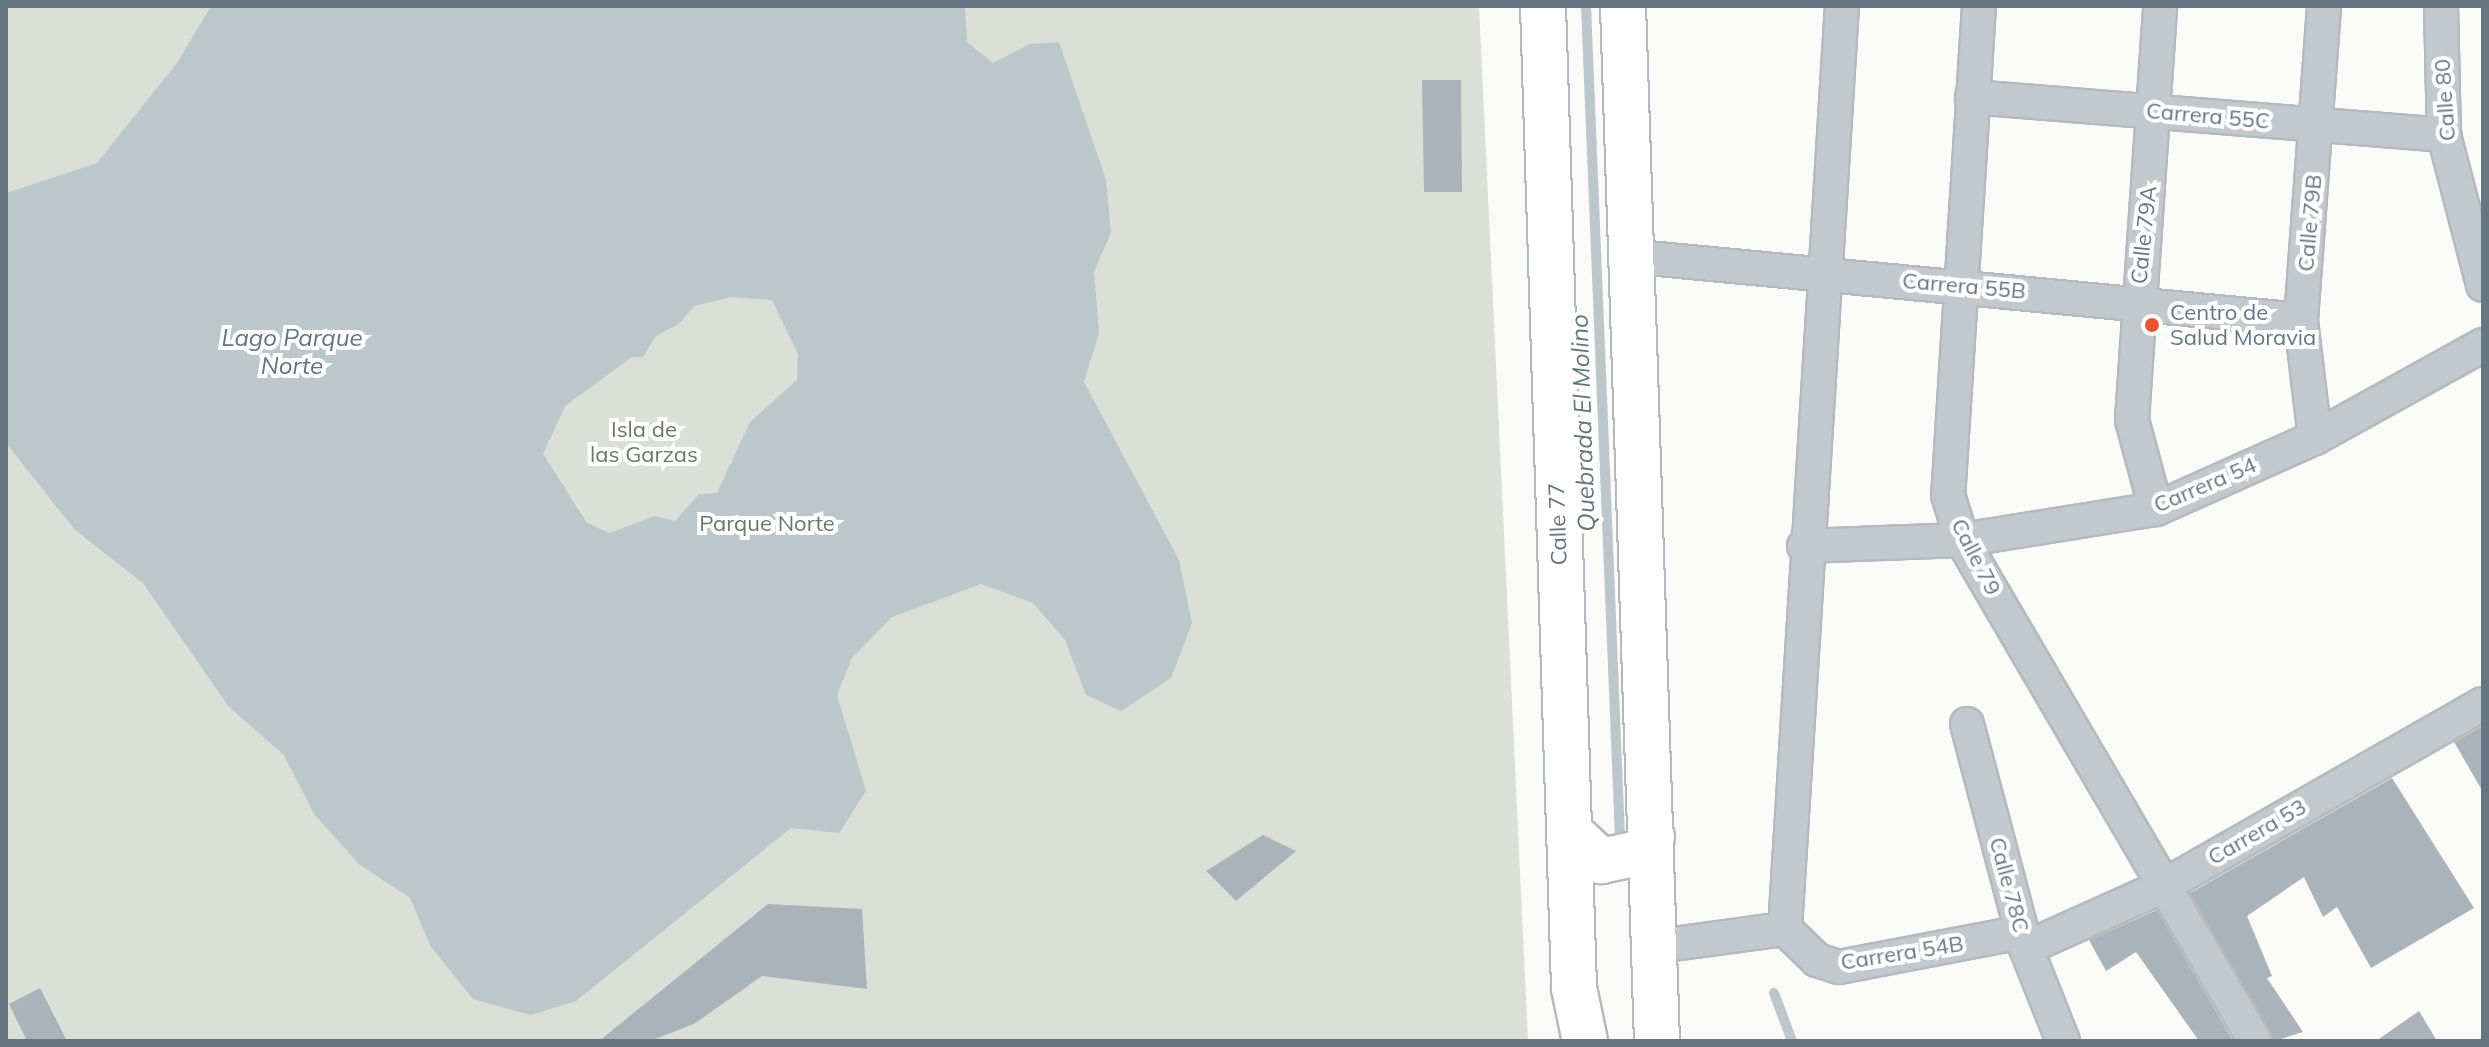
<!DOCTYPE html>
<html>
<head>
<meta charset="utf-8">
<style>
  body { margin:0 }
  #map { position:relative; width:2489px; height:1047px; overflow:hidden; background:#fafaf8; font-family:Mulish,sans-serif }
  div>[style] { position:absolute }
  .green>* { inset:0; background:#dadfd7 }
  .water>* { inset:0; background:#bbc7cb }
  .stream>* { height:10px; margin:-5px; padding:0 5px; transform-origin:5px; border-radius:5px; background:#bbc7cb }
  .building>* { inset:0; background:#aab3b9 }
  .roads { filter:drop-shadow(2px 0 #b3babf) drop-shadow(-2px 0 #b3babf) drop-shadow(0 2px #b3babf) drop-shadow(0 -2px #b3babf) }
  .street>* { height:32px; margin:-16px; padding:0 16px; transform-origin:16px; border-radius:16px; background:#c3c8cc }
  .secondary>* { height:44px; margin:-22px; padding:0 22px; transform-origin:22px; border-radius:22px; background:#fff }
  .dots>* { width:22px; height:22px; translate:-50% -50%; box-sizing:border-box; border:4px solid #fff; border-radius:50% }
  span { translate:-50% -50%; white-space:nowrap; text-align:center; line-height:1.15; -webkit-text-stroke:8px #fff; paint-order:stroke }
  .street-label { font-size:22px; color:#657683 }
  .poi-label { font-size:22px; color:#657683 }
  .left { translate:0 -50%; text-align:left }
  .park-label { font-size:22px; color:#687a64 }
  .water-label { font-size:24px; color:#60757c; font-style:italic }
  .frame { position:absolute; inset:0; border:8px solid #657683; pointer-events:none }
</style>
</head>
<body>
<div id="map">
  <div class="green">
    <div style="clip-path:polygon(6px 6px,1479px 6px,1528px 1041px,6px 1041px)"></div>
  </div>
  <div class="water">
    <div style="clip-path:polygon(evenodd,211px 6px,965px 6px,967px 42px,993px 63px,1030px 44px,1059px 42px,1106px 180px,1111px 233px,1094px 271px,1099px 333px,1084px 382px,1179px 560px,1192px 623px,1171px 678px,1121px 711px,1086px 695px,1065px 640px,1033px 603px,981px 584px,892px 617px,852px 658px,837px 695px,866px 791px,839px 833px,791px 828px,576px 1001px,531px 1015px,473px 999px,431px 947px,410px 898px,360px 865px,314px 814px,284px 755px,229px 707px,143px 583px,75px 530px,6px 443px,6px 193px,97px 163px,177px 63px,211px 6px,731px 297px,772px 300px,798px 354px,797px 380px,750px 422px,717px 493px,699px 494px,675px 521px,655px 516px,610px 533px,587px 523px,543px 454px,565px 406px,632px 357px,643px 357px,656px 336px,679px 324px,694px 306px,731px 297px)"></div>
  </div>
  <div class="stream">
    <div style="left:1586px;top:6px;width:834px;rotate:87.66deg"></div>
    <div style="left:1774px;top:993px;width:51px;rotate:69.4deg"></div>
  </div>
  <div class="building">
    <div style="clip-path:polygon(1422px 80px,1461px 80px,1462px 192px,1424px 192px)"></div>
    <div style="clip-path:polygon(2483px 726px,2483px 792px,2454px 742px)"></div>
    <div style="clip-path:polygon(2392px 778px,2474px 908px,2371px 968px,2337px 907px,2323px 917px,2304px 877px,2247px 916px,2272px 976px,2267px 978px,2303px 1032px,2274px 1041px,2190px 893px)"></div>
    <div style="clip-path:polygon(1263px 835px,1296px 851px,1236px 901px,1206px 871px)"></div>
    <div style="clip-path:polygon(768px 904px,862px 909px,867px 989px,762px 976px,694px 1024px,650px 1041px,599px 1041px)"></div>
    <div style="clip-path:polygon(2157px 910px,2233px 1041px,2199px 1041px,2136px 952px,2106px 971px,2089px 940px)"></div>
    <div style="clip-path:polygon(40px 988px,67px 1041px,27px 1041px,9px 1004px)"></div>
    <div style="clip-path:polygon(2419px 1011px,2437px 1041px,2376px 1041px)"></div>
  </div>
  <div class="roads">
    <div class="street">
      <div style="left:1979px;top:6px;width:490px;rotate:93.6deg"></div>
      <div style="left:1948px;top:495px;width:47px;rotate:72.7deg"></div>
      <div style="left:1962px;top:540px;width:580px;rotate:59.68deg"></div>
      <div style="left:2441px;top:6px;width:129px;rotate:88.7deg"></div>
      <div style="left:2444px;top:135px;width:155px;rotate:75.4deg"></div>
      <div style="left:1972px;top:97px;width:474px;rotate:4.6deg"></div>
      <div style="left:1627px;top:256px;width:677px;rotate:5.42deg"></div>
      <div style="left:2315px;top:438px;width:119px;rotate:-96.8deg"></div>
      <div style="left:2301px;top:320px;width:315px;rotate:-85.8deg"></div>
      <div style="left:2156px;top:509px;width:92px;rotate:-105.1deg"></div>
      <div style="left:2132px;top:420px;width:415px;rotate:-86.1deg"></div>
      <div style="left:1804px;top:546px;width:158px;rotate:-2.2deg"></div>
      <div style="left:1962px;top:540px;width:196px;rotate:-9.1deg"></div>
      <div style="left:2156px;top:509px;width:174px;rotate:-24.1deg"></div>
      <div style="left:2315px;top:438px;width:192px;rotate:-29deg"></div>
      <div style="left:1967px;top:724px;width:232px;rotate:75.2deg"></div>
      <div style="left:2026px;top:948px;width:100px;rotate:68.3deg"></div>
      <div style="left:1785px;top:929px;width:925px;rotate:-86.47deg"></div>
      <div style="left:1785px;top:929px;width:45px;rotate:44.1deg"></div>
      <div style="left:1817px;top:960px;width:23px;rotate:18deg"></div>
      <div style="left:1839px;top:967px;width:186px;rotate:-10.8deg"></div>
      <div style="left:1651px;top:947px;width:135px;rotate:-7.7deg"></div>
      <div style="left:2026px;top:948px;width:149px;rotate:-24.2deg"></div>
      <div style="left:2162px;top:887px;width:369px;rotate:-29.7deg"></div>
    </div>
    <div class="secondary">
      <div style="left:1543px;top:6px;width:982px;rotate:88.19deg"></div>
      <div style="left:1574px;top:988px;width:54px;rotate:78.3deg"></div>
      <div style="left:1623px;top:6px;width:1036px;rotate:88.12deg"></div>
      <div style="left:1572px;top:834px;width:40px;rotate:43deg"></div>
      <div style="left:1601px;top:861px;width:40px;rotate:-12deg"></div>
      <div style="left:1640px;top:853px;width:20px;rotate:-53deg"></div>
    </div>
  </div>
  <div class="dots">
    <div style="left:2152px;top:325px;background:#e4572e"></div>
  </div>
  <div class="street-label">
    <span style="left:2445px;top:100px;rotate:-94deg">Calle 80</span>
    <span style="left:2208px;top:116px;rotate:5deg">Carrera 55C</span>
    <span style="left:2310px;top:223px;rotate:-85deg">Calle 79B</span>
    <span style="left:2144px;top:235px;rotate:-84deg">Calle 79A</span>
    <span style="left:1964px;top:286px;rotate:5deg">Carrera 55B</span>
    <span style="left:2205px;top:485px;rotate:-23deg">Carrera 54</span>
    <span style="left:1558px;top:524px;rotate:-92deg">Calle 77</span>
    <span style="left:1976px;top:557px;rotate:63deg">Calle 79</span>
    <span style="left:2257px;top:832px;rotate:-30deg">Carrera 53</span>
    <span style="left:2009px;top:885px;rotate:75deg">Calle 78C</span>
    <span style="left:1902px;top:953px;rotate:-9deg">Carrera 54B</span>
  </div>
  <div class="poi-label">
    <span class="left" style="left:2170px;top:325px">Centro de<br>Salud Moravia</span>
  </div>
  <div class="park-label">
    <span style="left:644px;top:442px">Isla de<br>las Garzas</span>
    <span style="left:767px;top:524px">Parque Norte</span>
  </div>
  <div class="water-label">
    <span style="left:292px;top:352px">Lago Parque<br>Norte</span>
    <span style="left:1583px;top:423px;rotate:-92deg">Quebrada El Molino</span>
  </div>
  <div class="frame"></div>
</div>
</body>
</html>
